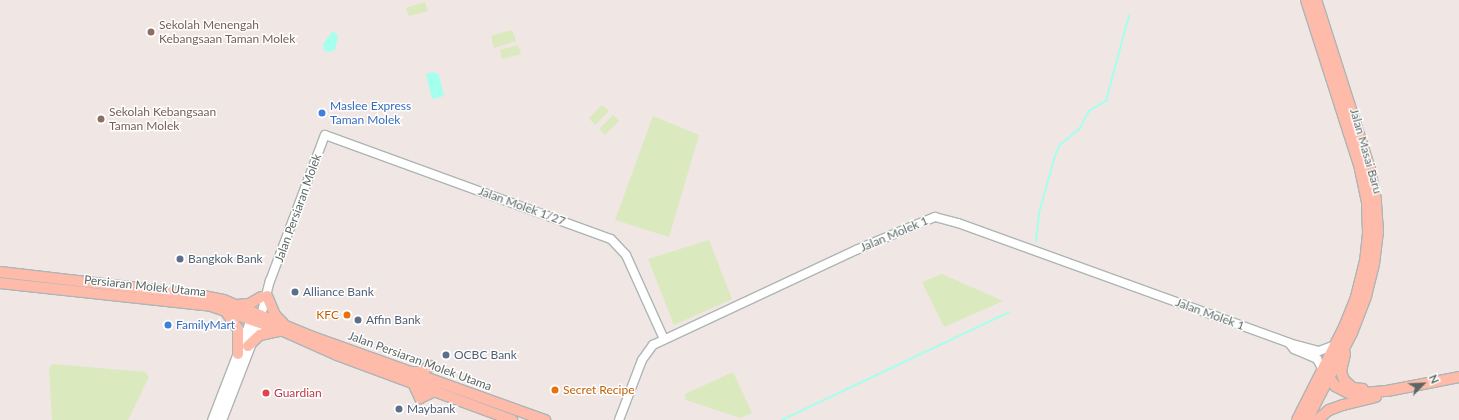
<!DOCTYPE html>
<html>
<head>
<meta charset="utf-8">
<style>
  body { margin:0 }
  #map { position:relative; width:1459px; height:420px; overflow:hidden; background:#f0e6e4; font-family:Lato,sans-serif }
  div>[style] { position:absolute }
  .green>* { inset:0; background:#daeabe }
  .water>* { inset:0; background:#a5ffed }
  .stream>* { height:1.5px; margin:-0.75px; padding:0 0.75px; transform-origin:0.75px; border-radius:0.75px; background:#a5ffed }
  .roads { filter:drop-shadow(1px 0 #adb5b5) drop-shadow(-1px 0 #adb5b5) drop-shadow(0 1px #adb5b5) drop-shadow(0 -1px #adb5b5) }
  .tertiary>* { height:8px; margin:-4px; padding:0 4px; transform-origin:4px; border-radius:4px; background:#fff }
  .secondary>* { height:9px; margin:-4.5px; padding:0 4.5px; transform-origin:4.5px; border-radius:4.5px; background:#fff }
  .primary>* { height:10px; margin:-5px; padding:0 5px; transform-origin:5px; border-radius:5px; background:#fba }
  .dots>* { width:11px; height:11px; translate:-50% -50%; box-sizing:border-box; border:2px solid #fff; border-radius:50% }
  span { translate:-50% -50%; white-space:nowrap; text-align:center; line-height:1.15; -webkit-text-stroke:3px #fff; paint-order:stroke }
  .education-label { font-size:12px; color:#785e54 }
  .left { translate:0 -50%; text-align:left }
  .shop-label { font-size:12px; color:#366cbe }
  .street-label { font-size:12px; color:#5c6665 }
  .service-label { font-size:12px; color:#4e5e75 }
  .food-label { font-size:12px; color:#c56008 }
  .right { translate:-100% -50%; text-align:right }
  .health-label { font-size:12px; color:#be3a42 }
  .north { position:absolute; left:1403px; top:364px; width:40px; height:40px; -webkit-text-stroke:3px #fff; paint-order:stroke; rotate:66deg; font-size:11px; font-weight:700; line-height:16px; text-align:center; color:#5c6665 }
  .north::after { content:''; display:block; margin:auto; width:14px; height:18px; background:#5c6665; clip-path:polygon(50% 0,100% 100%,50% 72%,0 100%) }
</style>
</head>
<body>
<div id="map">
  <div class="green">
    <div style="clip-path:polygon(425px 2px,428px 11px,409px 16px,406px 8px)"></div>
    <div style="clip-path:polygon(512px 30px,516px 41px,494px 48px,491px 36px)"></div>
    <div style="clip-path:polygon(518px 45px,521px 54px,502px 59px,500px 50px)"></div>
    <div style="clip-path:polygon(602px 105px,609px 111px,595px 125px,589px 118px)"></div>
    <div style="clip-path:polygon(613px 115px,619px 121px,605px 135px,599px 129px)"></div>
    <div style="clip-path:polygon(653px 116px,699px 135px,669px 237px,615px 220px)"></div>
    <div style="clip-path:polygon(709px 240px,732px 299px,674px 325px,648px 259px)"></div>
    <div style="clip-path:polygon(942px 274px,1003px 301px,944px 327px,922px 282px)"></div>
    <div style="clip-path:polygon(53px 364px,145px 372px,149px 377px,128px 420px,52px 420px,49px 368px)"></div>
    <div style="clip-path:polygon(733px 372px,752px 413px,740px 418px,686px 400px,685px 394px)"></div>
  </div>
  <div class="water">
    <div style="clip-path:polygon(333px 31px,338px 36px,335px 50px,328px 52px,324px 50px,323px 44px)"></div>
    <div style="clip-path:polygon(434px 72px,439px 75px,444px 96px,432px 99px,426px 74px)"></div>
  </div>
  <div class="stream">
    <div style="left:1036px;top:242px;width:29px;rotate:-84deg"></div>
    <div style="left:1039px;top:213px;width:59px;rotate:-74.3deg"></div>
    <div style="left:1055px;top:156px;width:12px;rotate:-66deg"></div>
    <div style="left:1060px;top:145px;width:26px;rotate:-40deg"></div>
    <div style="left:1080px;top:128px;width:19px;rotate:-62deg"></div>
    <div style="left:1089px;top:111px;width:20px;rotate:-30deg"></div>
    <div style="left:1106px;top:101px;width:88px;rotate:-74.9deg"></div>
    <div style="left:782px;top:420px;width:251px;rotate:-25.4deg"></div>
  </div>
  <div class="roads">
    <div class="tertiary">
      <div style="left:261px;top:316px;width:36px;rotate:-76deg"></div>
      <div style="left:270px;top:281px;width:156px;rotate:-69.4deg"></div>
      <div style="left:325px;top:135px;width:304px;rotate:20deg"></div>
      <div style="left:611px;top:239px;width:22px;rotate:47deg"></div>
      <div style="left:626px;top:255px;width:92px;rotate:65.7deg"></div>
      <div style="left:1289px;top:343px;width:8px;rotate:50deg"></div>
      <div style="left:1294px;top:349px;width:25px;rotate:23deg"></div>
      <div style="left:1317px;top:359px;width:10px;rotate:61deg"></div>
      <div style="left:619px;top:420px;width:64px;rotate:-69deg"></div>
      <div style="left:642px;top:360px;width:19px;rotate:-54deg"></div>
      <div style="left:653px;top:345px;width:224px;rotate:-25.1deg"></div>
      <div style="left:856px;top:250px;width:86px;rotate:-22.7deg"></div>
      <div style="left:935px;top:217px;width:24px;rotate:15deg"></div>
      <div style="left:958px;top:223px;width:352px;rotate:19.9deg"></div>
      <div style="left:1289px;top:343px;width:31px;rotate:15deg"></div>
      <div style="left:1319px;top:351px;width:15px;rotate:-20deg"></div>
    </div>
    <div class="secondary">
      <div style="left:212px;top:420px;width:114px;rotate:-68.9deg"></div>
      <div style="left:221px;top:420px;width:110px;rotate:-68.8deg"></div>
    </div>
    <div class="primary">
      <div style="left:0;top:272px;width:199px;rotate:6.6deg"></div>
      <div style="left:198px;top:295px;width:26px;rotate:11deg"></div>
      <div style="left:224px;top:300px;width:93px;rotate:22.7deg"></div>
      <div style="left:310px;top:336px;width:250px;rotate:19.7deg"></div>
      <div style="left:0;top:283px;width:212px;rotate:6.2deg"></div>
      <div style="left:211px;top:306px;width:76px;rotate:19.1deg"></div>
      <div style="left:283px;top:331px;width:59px;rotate:24deg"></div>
      <div style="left:337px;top:355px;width:187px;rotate:20.4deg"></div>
      <div style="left:267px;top:296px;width:21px;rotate:67deg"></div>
      <div style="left:275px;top:315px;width:11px;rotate:45deg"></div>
      <div style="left:237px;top:305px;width:12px;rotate:-5deg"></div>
      <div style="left:249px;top:304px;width:14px;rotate:-30deg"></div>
      <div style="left:226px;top:312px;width:21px;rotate:55deg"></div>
      <div style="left:238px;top:329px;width:25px;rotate:90deg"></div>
      <div style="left:248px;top:346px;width:16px;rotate:-43deg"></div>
      <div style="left:260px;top:335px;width:19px;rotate:-12deg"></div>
      <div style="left:1345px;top:354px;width:18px;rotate:103deg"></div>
      <div style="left:1341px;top:372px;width:9px;rotate:69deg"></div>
      <div style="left:1344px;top:380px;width:12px;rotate:42deg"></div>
      <div style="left:1353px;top:388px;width:10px;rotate:6deg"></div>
      <div style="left:1325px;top:371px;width:18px;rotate:56deg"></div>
      <div style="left:1335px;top:386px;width:18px;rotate:27deg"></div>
      <div style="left:1351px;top:394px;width:36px;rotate:-5deg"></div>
      <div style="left:1387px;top:391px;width:73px;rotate:-11deg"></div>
      <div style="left:414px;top:372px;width:7px"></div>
      <div style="left:421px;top:372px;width:11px;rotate:-34deg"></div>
      <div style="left:413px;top:383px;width:17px;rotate:65deg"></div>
      <div style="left:420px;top:398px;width:17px;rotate:-25deg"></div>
      <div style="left:1297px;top:420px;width:104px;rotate:-63.2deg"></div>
      <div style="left:1344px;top:327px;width:32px;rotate:-68deg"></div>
      <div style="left:1356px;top:297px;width:36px;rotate:-76deg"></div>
      <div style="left:1365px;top:262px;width:30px;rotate:-84deg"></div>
      <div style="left:1368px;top:232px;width:30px;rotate:-92deg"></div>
      <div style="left:1367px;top:202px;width:35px;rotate:-102deg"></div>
      <div style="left:1360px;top:168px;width:176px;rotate:-107.8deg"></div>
      <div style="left:1307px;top:420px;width:98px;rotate:-62.7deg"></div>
      <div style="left:1352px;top:333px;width:40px;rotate:-69deg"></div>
      <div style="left:1366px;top:296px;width:33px;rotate:-76deg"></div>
      <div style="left:1374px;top:264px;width:32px;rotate:-83deg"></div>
      <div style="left:1378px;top:232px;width:32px;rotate:-94deg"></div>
      <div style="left:1376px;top:200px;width:32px;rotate:-101deg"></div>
      <div style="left:1370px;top:169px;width:177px;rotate:-107.7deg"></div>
      <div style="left:1317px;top:420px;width:16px;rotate:-40deg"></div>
      <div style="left:1329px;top:410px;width:15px;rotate:-20deg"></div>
      <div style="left:1343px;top:405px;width:34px;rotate:-14deg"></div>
    </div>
  </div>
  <div class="dots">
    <div style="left:151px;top:32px;background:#8d6e63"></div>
    <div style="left:322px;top:113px;background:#3f7fe0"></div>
    <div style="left:101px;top:119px;background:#8d6e63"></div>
    <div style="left:180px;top:259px;background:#5c6f8a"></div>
    <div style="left:295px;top:292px;background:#5c6f8a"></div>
    <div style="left:347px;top:315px;background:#e8710a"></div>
    <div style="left:358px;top:320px;background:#5c6f8a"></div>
    <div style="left:168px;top:325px;background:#3f7fe0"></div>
    <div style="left:446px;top:355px;background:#5c6f8a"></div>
    <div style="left:555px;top:390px;background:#e8710a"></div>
    <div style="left:266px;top:393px;background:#e0444e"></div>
    <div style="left:399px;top:409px;background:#5c6f8a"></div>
  </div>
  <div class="education-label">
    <span class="left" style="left:159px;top:32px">Sekolah Menengah<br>Kebangsaan Taman Molek</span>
    <span class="left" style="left:109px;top:119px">Sekolah Kebangsaan<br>Taman Molek</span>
  </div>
  <div class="shop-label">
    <span class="left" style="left:330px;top:113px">Maslee Express<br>Taman Molek</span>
    <span class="left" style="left:176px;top:325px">FamilyMart</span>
  </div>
  <div class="street-label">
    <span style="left:1366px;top:151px;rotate:74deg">Jalan Masai Baru</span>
    <span style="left:522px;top:206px;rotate:20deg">Jalan Molek 1/27</span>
    <span style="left:298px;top:208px;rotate:-70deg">Jalan Persiaran Molek</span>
    <span style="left:894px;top:234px;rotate:-23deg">Jalan Molek 1</span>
    <span style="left:145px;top:286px;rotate:6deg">Persiaran Molek Utama</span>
    <span style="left:1210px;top:314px;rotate:20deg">Jalan Molek 1</span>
    <span style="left:420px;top:361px;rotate:20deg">Jalan Persiaran Molek Utama</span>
  </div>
  <div class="service-label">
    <span class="left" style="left:188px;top:259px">Bangkok Bank</span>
    <span class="left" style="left:303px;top:292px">Alliance Bank</span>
    <span class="left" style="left:366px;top:320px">Affin Bank</span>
    <span class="left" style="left:454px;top:355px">OCBC Bank</span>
    <span class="left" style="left:407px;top:409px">Maybank</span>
  </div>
  <div class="food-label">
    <span class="right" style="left:339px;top:315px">KFC</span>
    <span class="left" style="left:563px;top:390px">Secret Recipe</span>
  </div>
  <div class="health-label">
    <span class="left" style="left:274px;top:393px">Guardian</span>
  </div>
  <div class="north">N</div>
</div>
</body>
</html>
